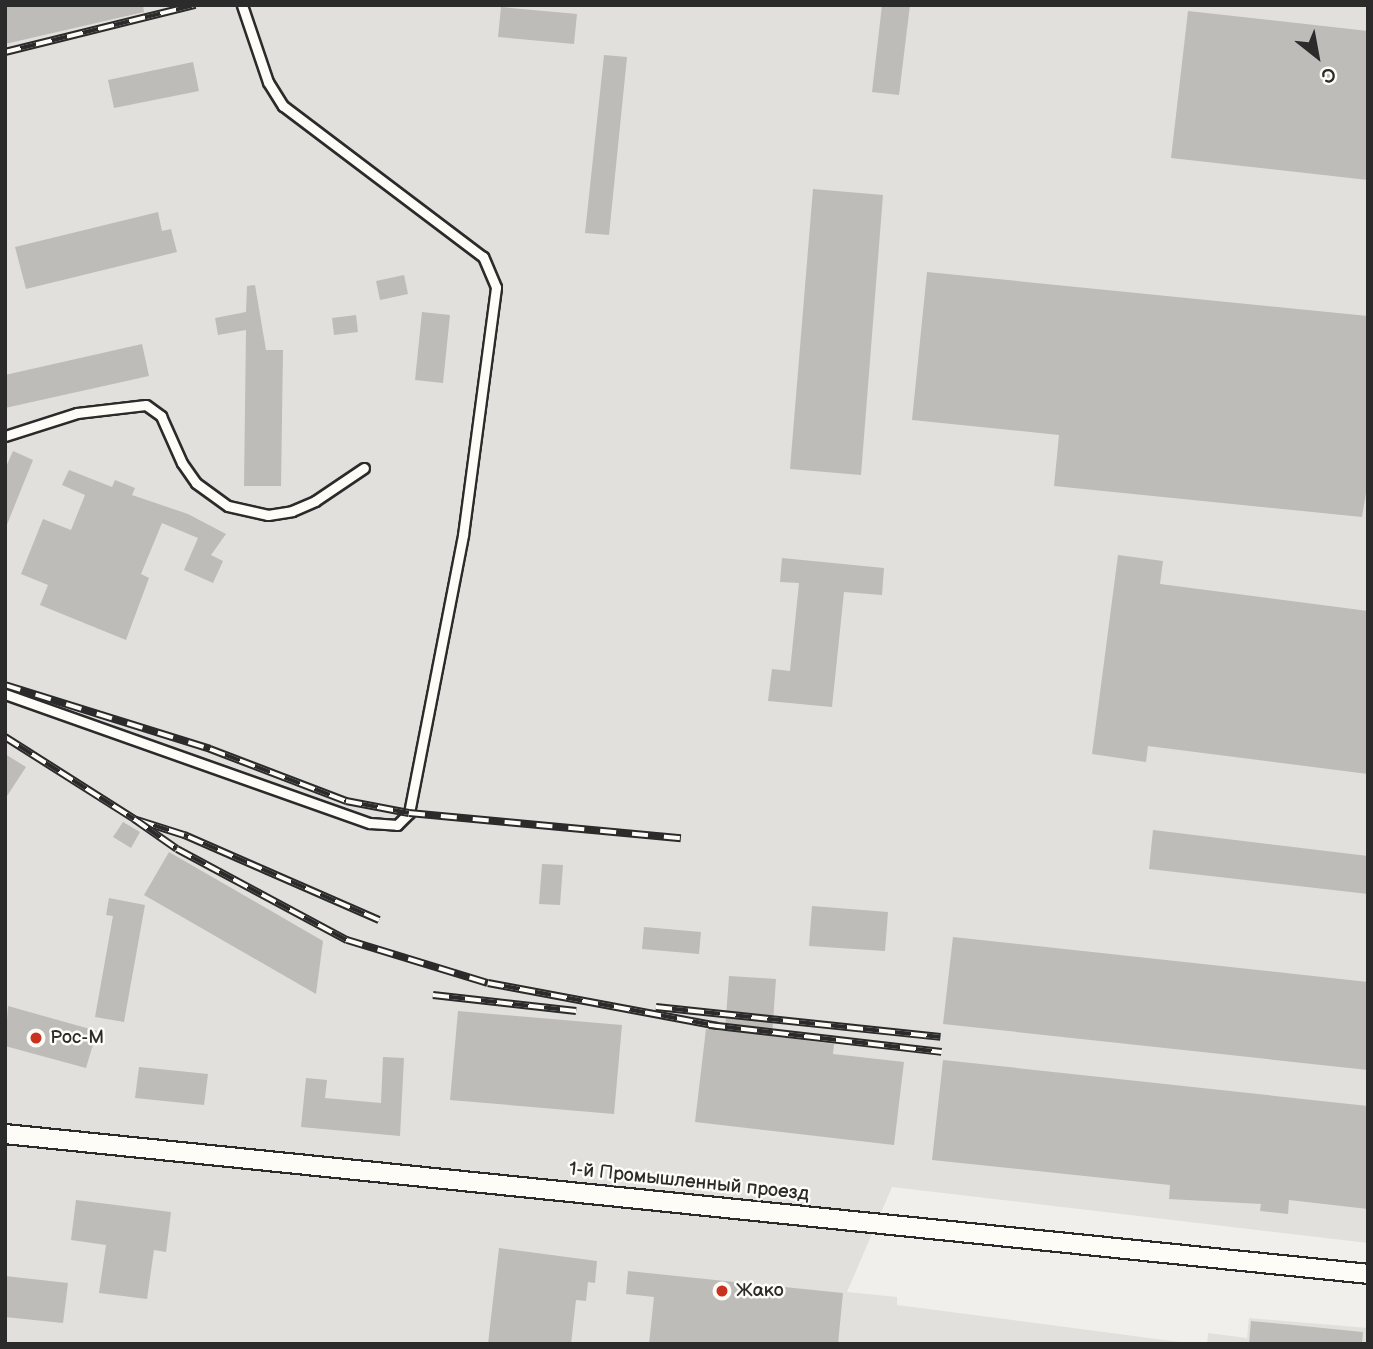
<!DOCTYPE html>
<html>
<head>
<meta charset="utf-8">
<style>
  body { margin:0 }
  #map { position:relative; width:1373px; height:1349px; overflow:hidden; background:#f0efeb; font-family:"Balsamiq Sans",sans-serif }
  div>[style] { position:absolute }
  .built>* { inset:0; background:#e1e0dc }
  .building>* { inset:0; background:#bdbcb8 }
  .roads { filter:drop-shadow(2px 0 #2b2b2b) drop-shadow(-2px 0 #2b2b2b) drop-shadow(0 2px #2b2b2b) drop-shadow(0 -2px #2b2b2b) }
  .service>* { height:9px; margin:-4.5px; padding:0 4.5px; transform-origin:4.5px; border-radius:4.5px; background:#fdfcf7 }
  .minor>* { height:18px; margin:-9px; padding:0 9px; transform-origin:9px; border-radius:9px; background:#fdfcf7 }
  .rail>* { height:8px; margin-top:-4px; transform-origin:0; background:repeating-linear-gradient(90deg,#fdfcf7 0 16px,#2b2b2b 0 32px); box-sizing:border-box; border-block:2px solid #2b2b2b }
  .dots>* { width:19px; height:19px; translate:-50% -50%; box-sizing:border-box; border:4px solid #fdfcf7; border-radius:50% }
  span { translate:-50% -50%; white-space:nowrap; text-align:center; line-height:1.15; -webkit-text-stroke:5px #fdfcf7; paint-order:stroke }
  .poi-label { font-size:19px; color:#2b2b2b }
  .left { translate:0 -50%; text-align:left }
  .street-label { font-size:19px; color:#2b2b2b }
  .frame { position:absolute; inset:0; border:7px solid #2b2b2b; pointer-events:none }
  .north { position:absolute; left:1282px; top:21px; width:70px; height:70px; -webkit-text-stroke:5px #fdfcf7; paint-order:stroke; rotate:149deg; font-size:19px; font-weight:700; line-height:28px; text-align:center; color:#2b2b2b }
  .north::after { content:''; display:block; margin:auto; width:24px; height:32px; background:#2b2b2b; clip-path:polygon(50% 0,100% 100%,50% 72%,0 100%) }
</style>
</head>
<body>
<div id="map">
  <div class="built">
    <div style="clip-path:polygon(5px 5px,1368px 5px,1368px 1243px,892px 1187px,847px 1292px,897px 1297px,897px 1305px,1195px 1344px,5px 1344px)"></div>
    <div style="clip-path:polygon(1249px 1318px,1368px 1328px,1368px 1344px,1207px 1344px,1208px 1333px,1247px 1338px)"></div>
  </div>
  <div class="building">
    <div style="clip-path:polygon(5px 5px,143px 5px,144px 12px,5px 44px)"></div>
    <div style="clip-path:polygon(882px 5px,910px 5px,899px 95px,872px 92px)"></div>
    <div style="clip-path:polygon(501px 7px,577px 14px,574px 44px,498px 37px)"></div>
    <div style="clip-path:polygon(1188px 11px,1368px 31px,1368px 180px,1171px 158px)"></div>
    <div style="clip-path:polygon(604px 55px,627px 57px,609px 235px,585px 233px)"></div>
    <div style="clip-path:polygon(193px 62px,199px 91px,114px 108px,108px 80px)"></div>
    <div style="clip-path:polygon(813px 189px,883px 195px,861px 475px,790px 469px)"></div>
    <div style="clip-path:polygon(158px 212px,162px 231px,171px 229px,177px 252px,26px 289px,15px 247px)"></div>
    <div style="clip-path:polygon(927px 272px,1368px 316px,1368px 481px,1362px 517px,1054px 486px,1059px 435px,912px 420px)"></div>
    <div style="clip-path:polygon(404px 275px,408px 294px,380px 300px,376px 281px)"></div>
    <div style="clip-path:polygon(255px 285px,266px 350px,283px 350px,281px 486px,244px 486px,246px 330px,218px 335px,215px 318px,246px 312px,247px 286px)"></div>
    <div style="clip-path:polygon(422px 312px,450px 315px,443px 383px,415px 380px)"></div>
    <div style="clip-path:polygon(356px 315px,358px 332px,334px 335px,332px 318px)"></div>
    <div style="clip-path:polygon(142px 344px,149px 376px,5px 408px,5px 375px)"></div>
    <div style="clip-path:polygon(13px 451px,33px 460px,6px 527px,5px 469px)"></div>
    <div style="clip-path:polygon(69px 470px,112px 487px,115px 480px,135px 488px,132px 495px,188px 514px,226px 534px,211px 555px,223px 561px,213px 583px,184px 570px,198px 538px,162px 523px,141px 574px,149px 578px,126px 640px,40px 605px,48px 585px,21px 574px,43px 519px,71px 530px,85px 495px,62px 485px)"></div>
    <div style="clip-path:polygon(1118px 555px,1163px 561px,1160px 584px,1368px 611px,1368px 774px,1148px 746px,1146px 762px,1092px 754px)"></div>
    <div style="clip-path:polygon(782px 558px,884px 568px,882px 595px,844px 592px,832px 707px,768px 701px,772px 669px,790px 671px,799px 583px,780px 582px)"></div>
    <div style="clip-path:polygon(5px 754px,26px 767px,5px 799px)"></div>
    <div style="clip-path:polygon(123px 822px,140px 832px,131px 848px,113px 837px)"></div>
    <div style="clip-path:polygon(1153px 830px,1368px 856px,1368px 894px,1149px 869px)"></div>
    <div style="clip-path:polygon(169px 852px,323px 941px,316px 994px,144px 895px)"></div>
    <div style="clip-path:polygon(542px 864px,563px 865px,560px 905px,539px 904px)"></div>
    <div style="clip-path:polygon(109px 898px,145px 905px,124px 1022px,95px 1017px,113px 916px,106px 915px)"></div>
    <div style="clip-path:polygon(812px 906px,888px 912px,885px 951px,809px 946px)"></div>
    <div style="clip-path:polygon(644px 927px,701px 932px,699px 954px,642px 949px)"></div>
    <div style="clip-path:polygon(953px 937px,1368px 982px,1368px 1070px,943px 1024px)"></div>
    <div style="clip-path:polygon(729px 976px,776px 979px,772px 1036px,834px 1044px,833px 1054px,904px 1062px,894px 1145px,695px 1122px,706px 1029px,725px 1031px)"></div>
    <div style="clip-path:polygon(8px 1006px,97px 1031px,86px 1068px,5px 1046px)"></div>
    <div style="clip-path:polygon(458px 1011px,622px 1025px,614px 1114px,450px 1100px)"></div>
    <div style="clip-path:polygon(383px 1057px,404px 1058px,400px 1136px,301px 1127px,306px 1078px,327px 1080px,325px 1098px,381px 1103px)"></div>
    <div style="clip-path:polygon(943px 1060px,1368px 1106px,1368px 1209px,1289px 1200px,1288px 1214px,1260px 1211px,1261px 1204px,1169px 1199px,1170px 1185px,932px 1160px)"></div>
    <div style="clip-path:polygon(139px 1067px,208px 1074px,204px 1105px,135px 1098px)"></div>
    <div style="clip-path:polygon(76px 1200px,171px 1212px,166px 1252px,154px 1250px,147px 1299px,99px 1293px,106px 1245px,71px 1240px)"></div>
    <div style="clip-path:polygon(499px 1248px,597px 1261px,595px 1283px,588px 1282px,586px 1301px,576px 1300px,571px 1344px,488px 1344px)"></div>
    <div style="clip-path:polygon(628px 1271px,843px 1293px,838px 1344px,649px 1344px,654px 1297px,626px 1294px)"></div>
    <div style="clip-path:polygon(5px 1276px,68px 1283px,63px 1323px,5px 1317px)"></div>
    <div style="clip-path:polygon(1251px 1321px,1363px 1332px,1362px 1344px,1249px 1344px)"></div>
  </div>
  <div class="roads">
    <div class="service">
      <div style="left:5px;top:436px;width:76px;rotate:-17.7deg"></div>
      <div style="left:77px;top:413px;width:69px;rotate:-6.6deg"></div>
      <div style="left:146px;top:405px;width:19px;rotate:36deg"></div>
      <div style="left:161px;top:416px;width:51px;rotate:65.9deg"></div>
      <div style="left:182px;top:463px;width:24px;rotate:55deg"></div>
      <div style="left:196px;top:483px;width:39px;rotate:36deg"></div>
      <div style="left:228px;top:506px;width:41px;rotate:12.7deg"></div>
      <div style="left:268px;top:515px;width:24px;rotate:-9deg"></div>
      <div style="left:292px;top:511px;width:25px;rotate:-23deg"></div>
      <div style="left:315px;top:501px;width:59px;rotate:-34deg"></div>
      <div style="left:5px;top:694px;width:387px;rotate:19.5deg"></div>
      <div style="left:370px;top:823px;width:27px;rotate:4deg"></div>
      <div style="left:397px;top:825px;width:17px;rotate:-45deg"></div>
      <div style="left:409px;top:813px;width:283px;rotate:-79deg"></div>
      <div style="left:463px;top:535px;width:250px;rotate:-82.4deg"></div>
      <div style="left:496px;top:287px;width:33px;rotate:-113deg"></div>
      <div style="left:483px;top:257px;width:251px;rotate:-142.9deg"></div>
      <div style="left:283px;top:106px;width:28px;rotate:-122deg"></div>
      <div style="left:268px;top:82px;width:81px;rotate:-108.7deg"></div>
    </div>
    <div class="minor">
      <div style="left:5px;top:1134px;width:1370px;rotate:5.86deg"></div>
    </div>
  </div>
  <div class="rail">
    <div style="left:5px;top:52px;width:196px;rotate:-13.9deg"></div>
    <div style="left:5px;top:685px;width:215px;rotate:17.3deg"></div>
    <div style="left:210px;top:749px;width:146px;rotate:20.9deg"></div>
    <div style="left:346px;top:801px;width:64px;rotate:10.8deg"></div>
    <div style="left:409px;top:813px;width:273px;rotate:5.3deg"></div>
    <div style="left:5px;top:737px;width:153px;rotate:32.4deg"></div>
    <div style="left:379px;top:920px;width:213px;rotate:-156.4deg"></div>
    <div style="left:184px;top:835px;width:52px;rotate:-162.3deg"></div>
    <div style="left:134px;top:819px;width:52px;rotate:34.9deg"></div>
    <div style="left:177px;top:849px;width:193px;rotate:28.2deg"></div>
    <div style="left:347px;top:940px;width:147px;rotate:17deg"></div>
    <div style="left:488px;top:983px;width:234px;rotate:10.6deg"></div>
    <div style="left:433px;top:995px;width:144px;rotate:6.4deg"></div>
    <div style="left:656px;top:1007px;width:286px;rotate:6deg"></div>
    <div style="left:709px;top:1025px;width:234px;rotate:6.6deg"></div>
  </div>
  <div class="dots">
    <div style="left:36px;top:1038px;background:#c8321e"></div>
    <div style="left:722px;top:1291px;background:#c8321e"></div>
  </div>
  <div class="poi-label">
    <span class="left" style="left:50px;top:1038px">Рос-М</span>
    <span class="left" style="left:736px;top:1291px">Жако</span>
  </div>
  <div class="street-label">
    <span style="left:689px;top:1182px;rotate:6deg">1-й Промышленный проезд</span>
  </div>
  <div class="frame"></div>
  <div class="north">С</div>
</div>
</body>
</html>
